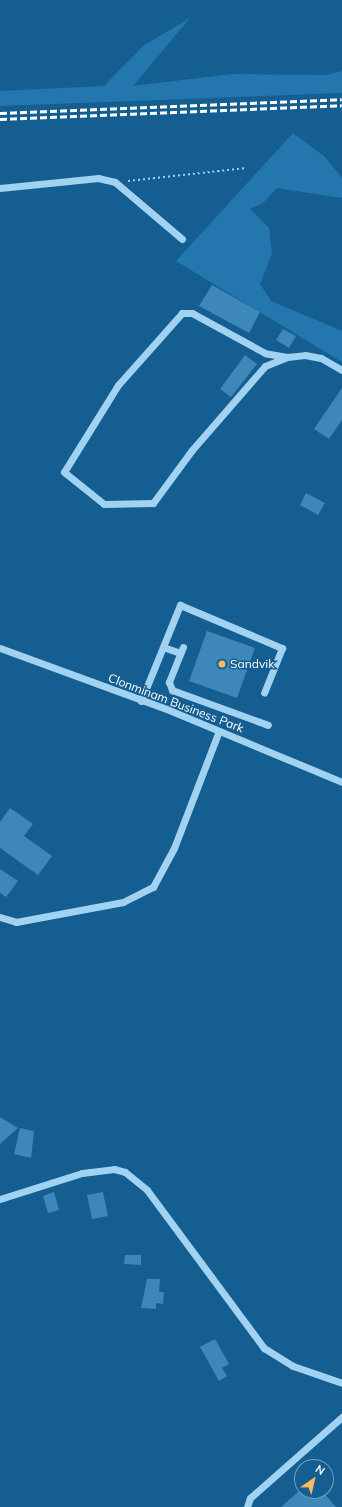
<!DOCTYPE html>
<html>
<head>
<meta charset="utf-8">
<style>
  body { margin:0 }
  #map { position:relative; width:342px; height:1507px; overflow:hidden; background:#155e91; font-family:Mulish,sans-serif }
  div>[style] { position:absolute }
  .green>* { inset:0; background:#2477ae }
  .building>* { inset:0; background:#3d87b9 }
  .path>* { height:2px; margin-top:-1px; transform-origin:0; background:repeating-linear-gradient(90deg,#a2d2f1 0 2px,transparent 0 5px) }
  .minor>* { height:7px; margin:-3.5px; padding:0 3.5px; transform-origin:3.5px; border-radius:3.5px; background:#a2d2f1 }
  .rail>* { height:3px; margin-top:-1.5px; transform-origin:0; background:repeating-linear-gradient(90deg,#fff 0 7px,transparent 0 10px) }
  .dots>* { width:11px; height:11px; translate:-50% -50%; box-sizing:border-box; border:2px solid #155e91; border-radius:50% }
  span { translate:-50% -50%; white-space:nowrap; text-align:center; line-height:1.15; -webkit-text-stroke:3px #155e91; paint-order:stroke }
  .poi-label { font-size:12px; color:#fff }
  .left { translate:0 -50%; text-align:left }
  .street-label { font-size:12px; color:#fff }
  .north { position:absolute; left:294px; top:1459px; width:40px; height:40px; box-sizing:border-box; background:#155e91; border:1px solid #739ebd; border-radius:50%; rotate:34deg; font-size:11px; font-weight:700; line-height:16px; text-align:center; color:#fff }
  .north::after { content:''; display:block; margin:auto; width:14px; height:18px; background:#ffb961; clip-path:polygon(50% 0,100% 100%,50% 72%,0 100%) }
</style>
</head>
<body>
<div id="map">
  <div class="green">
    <div style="clip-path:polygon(190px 18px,133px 86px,232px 74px,327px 75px,342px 71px,342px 93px,0 106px,0 91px,104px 86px,143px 46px)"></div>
    <div style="clip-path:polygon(293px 133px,324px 156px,342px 178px,342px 198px,277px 188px,263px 203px,250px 209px,269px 228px,272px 254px,260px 284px,271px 301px,342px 331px,342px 362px,176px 261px)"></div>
  </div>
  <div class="building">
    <div style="clip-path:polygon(212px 285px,260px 312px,249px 333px,199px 306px)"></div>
    <div style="clip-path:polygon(283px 329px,296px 336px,289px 348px,276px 340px)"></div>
    <div style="clip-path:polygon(245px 355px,257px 364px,231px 397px,220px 389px)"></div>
    <div style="clip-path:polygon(342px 388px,342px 420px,329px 439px,314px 429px)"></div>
    <div style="clip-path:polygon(306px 493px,325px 503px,318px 515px,300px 505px)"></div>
    <div style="clip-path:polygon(207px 631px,255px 648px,237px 698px,189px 681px)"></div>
    <div style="clip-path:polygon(10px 808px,33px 824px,24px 836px,52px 856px,38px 875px,0 848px,0 822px)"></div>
    <div style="clip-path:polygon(0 869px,18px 881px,6px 897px,0 893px)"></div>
    <div style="clip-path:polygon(0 1117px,18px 1128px,0 1144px)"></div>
    <div style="clip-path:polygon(20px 1128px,34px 1131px,31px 1158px,14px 1154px)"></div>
    <div style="clip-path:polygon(54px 1192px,59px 1210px,48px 1213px,43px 1196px)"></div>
    <div style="clip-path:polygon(103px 1192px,108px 1216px,92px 1219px,87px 1195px)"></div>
    <div style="clip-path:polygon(125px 1255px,141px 1255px,141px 1265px,124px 1264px)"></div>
    <div style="clip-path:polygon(147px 1279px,160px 1279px,159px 1292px,164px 1292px,163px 1304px,156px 1303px,156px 1309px,141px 1308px)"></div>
    <div style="clip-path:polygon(215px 1339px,229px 1364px,222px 1368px,227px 1376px,219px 1381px,200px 1347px)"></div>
    <div style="clip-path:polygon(299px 1491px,322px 1491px,336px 1507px,281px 1507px)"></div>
  </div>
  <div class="path">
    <div style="left:128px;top:181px;width:119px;rotate:-6.3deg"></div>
  </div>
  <div class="minor">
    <div style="left:0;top:188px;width:99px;rotate:-5.8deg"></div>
    <div style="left:98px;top:178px;width:17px;rotate:13deg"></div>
    <div style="left:115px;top:182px;width:88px;rotate:40.4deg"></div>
    <div style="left:287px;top:357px;width:22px;rotate:-170deg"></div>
    <div style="left:265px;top:353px;width:83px;rotate:-151.3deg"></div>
    <div style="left:192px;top:313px;width:10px;rotate:180deg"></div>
    <div style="left:182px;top:313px;width:96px;rotate:131.6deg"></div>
    <div style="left:118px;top:385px;width:102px;rotate:121.8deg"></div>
    <div style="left:64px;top:472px;width:51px;rotate:38.7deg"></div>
    <div style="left:104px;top:504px;width:49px;rotate:-1.2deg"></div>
    <div style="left:153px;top:503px;width:66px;rotate:-53.7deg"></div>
    <div style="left:192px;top:450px;width:111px;rotate:-49deg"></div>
    <div style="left:265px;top:366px;width:24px;rotate:-22deg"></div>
    <div style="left:287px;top:357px;width:18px;rotate:-6deg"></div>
    <div style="left:305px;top:355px;width:16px;rotate:11deg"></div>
    <div style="left:321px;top:358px;width:24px;rotate:30deg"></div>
    <div style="left:163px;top:647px;width:18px;rotate:19deg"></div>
    <div style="left:183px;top:647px;width:38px;rotate:112deg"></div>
    <div style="left:169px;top:682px;width:9px;rotate:69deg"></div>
    <div style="left:172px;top:690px;width:102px;rotate:20deg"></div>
    <div style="left:0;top:648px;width:180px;rotate:20.1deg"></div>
    <div style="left:169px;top:710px;width:187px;rotate:22.6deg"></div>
    <div style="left:141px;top:701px;width:104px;rotate:-67.9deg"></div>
    <div style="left:180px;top:605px;width:111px;rotate:22.9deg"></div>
    <div style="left:282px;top:648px;width:48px;rotate:111.8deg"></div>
    <div style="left:0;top:917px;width:17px;rotate:17deg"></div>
    <div style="left:16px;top:922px;width:109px;rotate:-10.6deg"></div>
    <div style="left:123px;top:902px;width:34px;rotate:-27deg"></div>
    <div style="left:153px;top:887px;width:44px;rotate:-61.7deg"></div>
    <div style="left:174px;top:848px;width:125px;rotate:-69deg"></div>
    <div style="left:0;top:1199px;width:86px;rotate:-17.6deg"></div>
    <div style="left:82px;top:1173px;width:32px;rotate:-7deg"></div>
    <div style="left:114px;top:1169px;width:11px;rotate:15deg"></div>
    <div style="left:125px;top:1172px;width:28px;rotate:39deg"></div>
    <div style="left:147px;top:1190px;width:197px;rotate:53.5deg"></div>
    <div style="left:264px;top:1348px;width:34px;rotate:32deg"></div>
    <div style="left:293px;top:1366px;width:52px;rotate:19.1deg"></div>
    <div style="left:247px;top:1507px;width:9px;rotate:-72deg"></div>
    <div style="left:250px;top:1498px;width:123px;rotate:-41.4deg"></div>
  </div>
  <div class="rail">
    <div style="left:0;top:113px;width:342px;rotate:-2.3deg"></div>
    <div style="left:0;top:119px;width:342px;rotate:-2.3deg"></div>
  </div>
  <div class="dots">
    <div style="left:222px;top:664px;background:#ffb961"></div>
  </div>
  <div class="poi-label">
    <span class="left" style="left:230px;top:664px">Sandvik</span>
  </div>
  <div class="street-label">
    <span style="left:176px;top:703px;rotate:21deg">Clonminam Business Park</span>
  </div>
  <div class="north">N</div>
</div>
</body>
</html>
